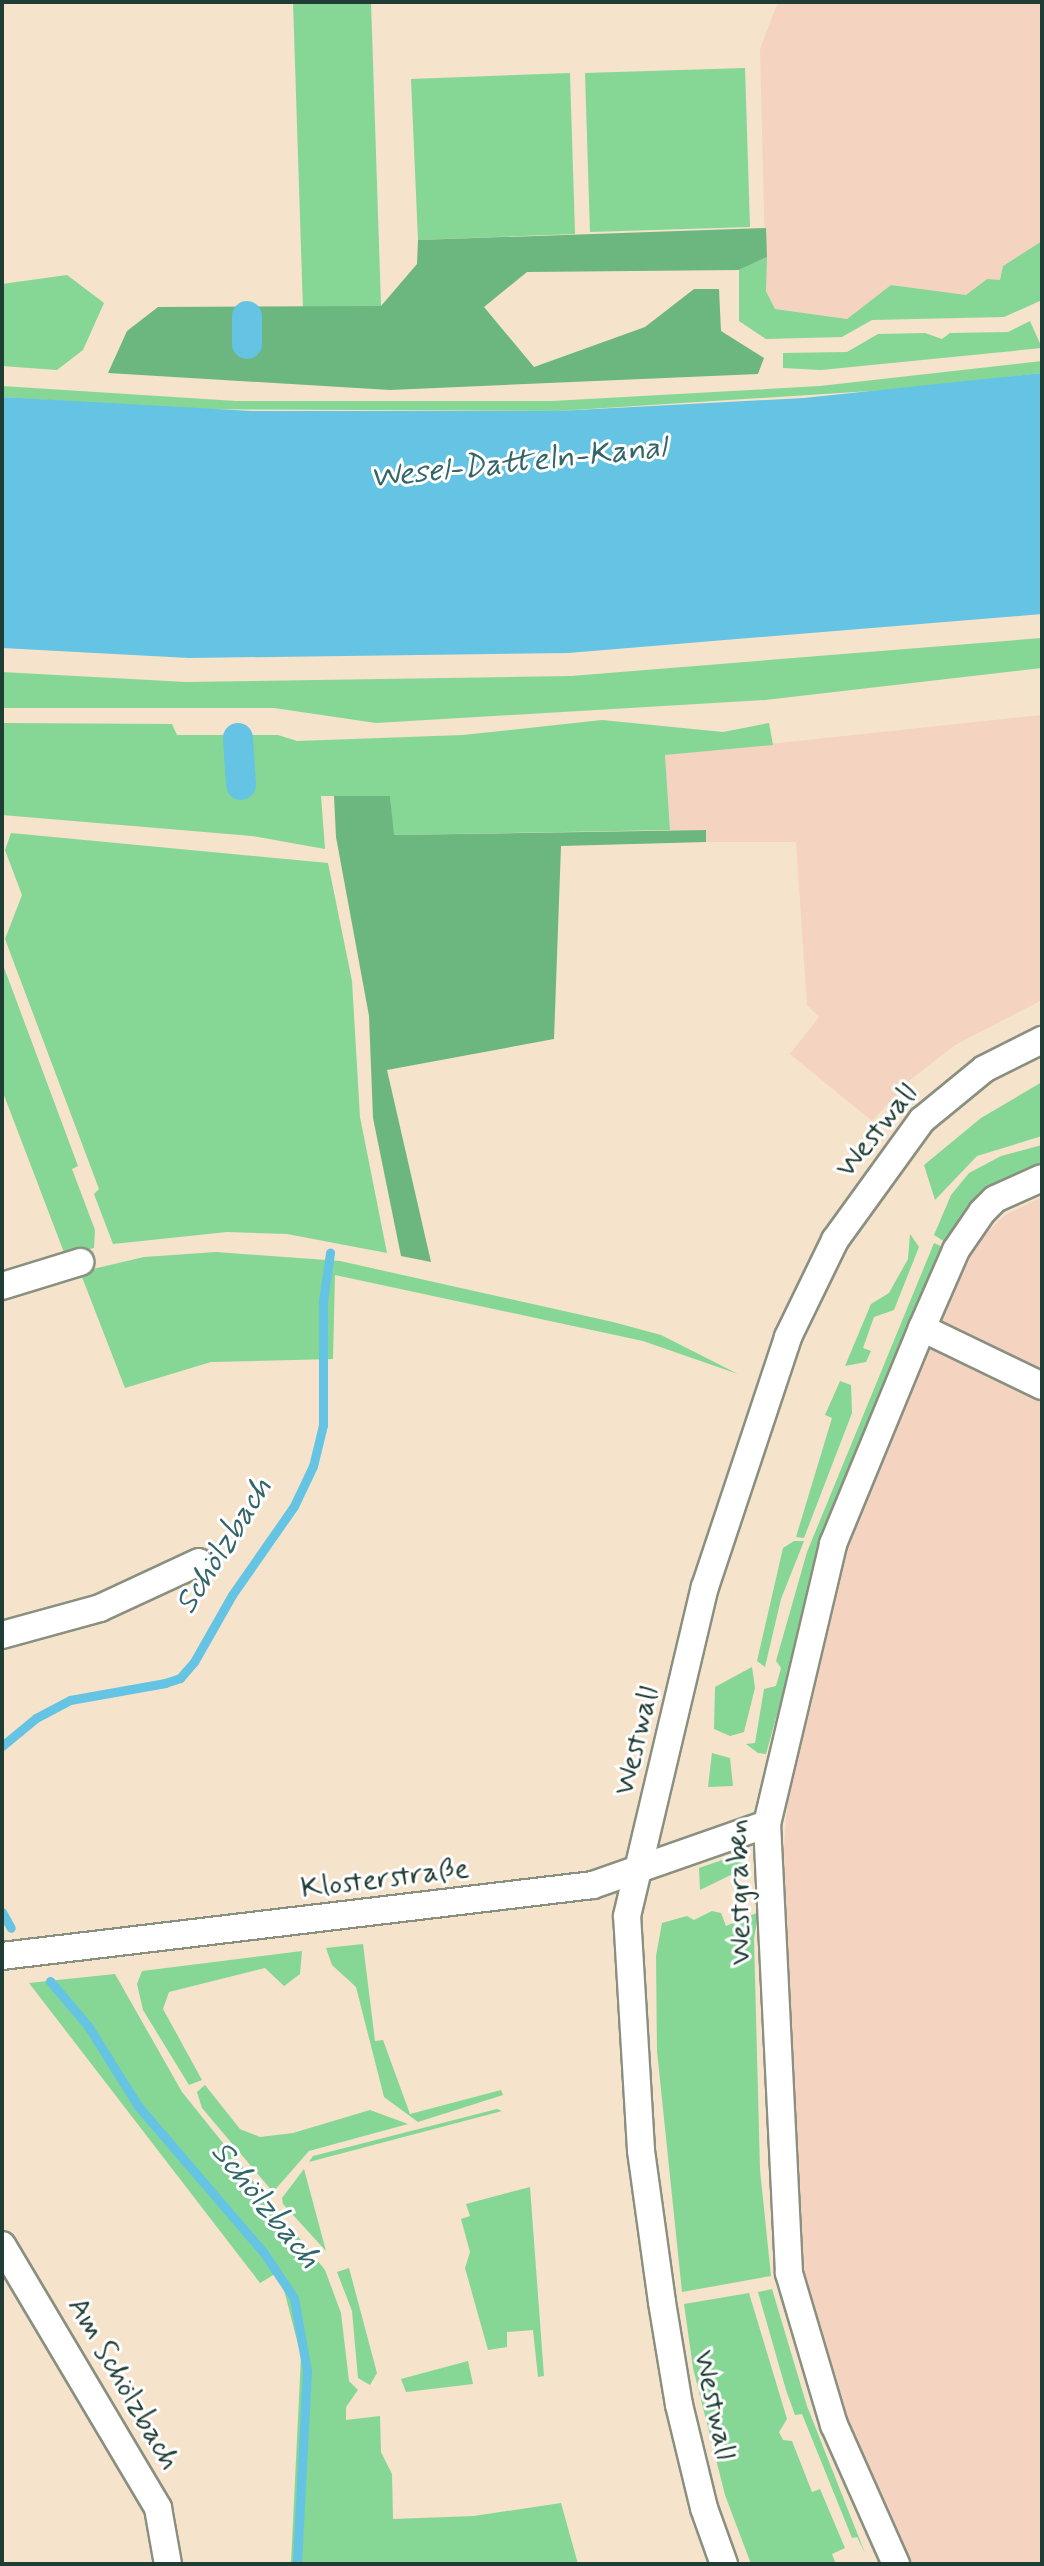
<!DOCTYPE html>
<html>
<head>
<meta charset="utf-8">
<style>
  body { margin:0 }
  #map { position:relative; width:1044px; height:2566px; overflow:hidden; background:#f5e3cb; font-family:Mynerve,sans-serif }
  div>[style] { position:absolute }
  .built>* { inset:0; background:#f5d3c1 }
  .green>* { inset:0; background:#86d696 }
  .forest>* { inset:0; background:#6cb77f }
  .water>* { inset:0; background:#65c3e3 }
  .stream>* { height:9px; margin:-4.5px; padding:0 4.5px; transform-origin:4.5px; border-radius:4.5px; background:#65c3e3 }
  .canal>* { height:30px; margin:-15px; padding:0 15px; transform-origin:15px; border-radius:15px; background:#65c3e3 }
  .roads { filter:drop-shadow(2px 0 #8a9080) drop-shadow(-2px 0 #8a9080) drop-shadow(0 2px #8a9080) drop-shadow(0 -2px #8a9080) }
  .street>* { height:26px; margin:-13px; padding:0 13px; transform-origin:13px; border-radius:13px; background:#fff }
  span { translate:-50% -50%; white-space:nowrap; text-align:center; line-height:1.15; -webkit-text-stroke:6px #fff; paint-order:stroke }
  .street-label { font-size:30px; color:#1f3d34 }
  .water-label { font-size:32px; color:#346569; font-style:italic }
  .frame { position:absolute; inset:0; border:4px solid #1f3d34; pointer-events:none }
</style>
</head>
<body>
<div id="map">
  <div class="built">
    <div style="clip-path:polygon(778px 2px,1042px 2px,1042px 241px,1003px 266px,1000px 281px,987px 279px,966px 295px,891px 285px,847px 319px,775px 309px,766px 291px,760px 49px)"></div>
    <div style="clip-path:polygon(1042px 715px,1042px 1000px,955px 1045px,910px 1080px,872px 1121px,790px 1054px,819px 1017px,807px 1005px,796px 842px,706px 842px,705px 830px,670px 830px,665px 755px)"></div>
    <div style="clip-path:polygon(1042px 1197px,1042px 2564px,912px 2564px,891px 2533px,829px 2380px,810px 2321px,799px 2258px,792px 2205px,784px 1846px,793px 1738px,845px 1540px,896px 1409px,979px 1240px,1005px 1215px)"></div>
  </div>
  <div class="green">
    <div style="clip-path:polygon(293px 2px,371px 2px,381px 306px,303px 309px)"></div>
    <div style="clip-path:polygon(745px 68px,750px 227px,590px 232px,585px 73px)"></div>
    <div style="clip-path:polygon(570px 73px,575px 234px,418px 240px,411px 79px)"></div>
    <div style="clip-path:polygon(1042px 241px,1042px 300px,1004px 317px,872px 320px,842px 337px,766px 339px,739px 321px,739px 270px,767px 257px,766px 291px,775px 309px,847px 319px,891px 285px,966px 295px,987px 279px,1000px 280px,1003px 266px)"></div>
    <div style="clip-path:polygon(67px 275px,104px 303px,83px 350px,57px 370px,2px 366px,2px 284px)"></div>
    <div style="clip-path:polygon(1030px 321px,1042px 348px,821px 370px,783px 368px,783px 353px,847px 352px,878px 334px,925px 333px,942px 339px,950px 333px,1008px 332px)"></div>
    <div style="clip-path:polygon(1042px 361px,1042px 373px,902px 389px,558px 411px,182px 409px,2px 397px,2px 386px,236px 401px,552px 401px,820px 386px)"></div>
    <div style="clip-path:polygon(1042px 638px,1042px 668px,765px 700px,376px 723px,274px 708px,2px 708px,2px 672px,186px 682px,571px 676px)"></div>
    <div style="clip-path:polygon(602px 720px,723px 732px,769px 723px,773px 745px,665px 755px,670px 830px,393px 835px,390px 796px,321px 796px,325px 849px,252px 836px,2px 815px,2px 723px,172px 724px,177px 735px,278px 735px,297px 741px,463px 735px)"></div>
    <div style="clip-path:polygon(11px 833px,328px 863px,352px 981px,360px 1117px,387px 1253px,287px 1234px,227px 1232px,113px 1244px,94px 1194px,99px 1189px,5px 939px,22px 895px,5px 850px)"></div>
    <div style="clip-path:polygon(2px 962px,78px 1166px,72px 1169px,95px 1230px,94px 1248px,65px 1255px,2px 1090px)"></div>
    <div style="clip-path:polygon(1042px 1082px,1042px 1136px,977px 1156px,935px 1200px,924px 1165px,981px 1118px)"></div>
    <div style="clip-path:polygon(1042px 1145px,1042px 1166px,974px 1203px,945px 1242px,934px 1235px,951px 1195px,969px 1173px,1001px 1156px)"></div>
    <div style="clip-path:polygon(910px 1234px,919px 1247px,894px 1310px,874px 1317px,863px 1348px,871px 1351px,866px 1362px,845px 1366px,871px 1304px,889px 1293px,908px 1259px)"></div>
    <div style="clip-path:polygon(934px 1243px,943px 1247px,881px 1392px,810px 1596px,766px 1754px,758px 1753px,746px 1744px,755px 1743px,764px 1689px,776px 1686px,781px 1668px,776px 1661px,807px 1552px)"></div>
    <div style="clip-path:polygon(216px 1252px,340px 1261px,613px 1322px,661px 1335px,738px 1374px,643px 1341px,335px 1275px,333px 1359px,211px 1362px,125px 1388px,80px 1272px,144px 1257px)"></div>
    <div style="clip-path:polygon(840px 1381px,851px 1385px,852px 1413px,804px 1538px,796px 1537px,832px 1418px,825px 1415px)"></div>
    <div style="clip-path:polygon(794px 1541px,804px 1541px,781px 1599px,765px 1667px,757px 1661px,783px 1548px)"></div>
    <div style="clip-path:polygon(752px 1667px,755px 1688px,744px 1732px,730px 1736px,714px 1729px,715px 1687px)"></div>
    <div style="clip-path:polygon(712px 1753px,730px 1758px,733px 1786px,708px 1787px)"></div>
    <div style="clip-path:polygon(728px 1858px,749px 1866px,700px 1890px,699px 1868px)"></div>
    <div style="clip-path:polygon(712px 1911px,721px 1913px,726px 1926px,759px 1912px,754px 1938px,760px 2170px,771px 2276px,682px 2292px,657px 2051px,656px 1956px,662px 1923px,687px 1916px,694px 1920px)"></div>
    <div style="clip-path:polygon(363px 1944px,375px 2041px,383px 2040px,410px 2114px,501px 2090px,503px 2095px,418px 2122px,384px 2097px,356px 1987px,332px 1965px,326px 1948px)"></div>
    <div style="clip-path:polygon(302px 1951px,300px 1974px,284px 1986px,265px 1968px,169px 1992px,163px 2009px,202px 2080px,189px 2085px,143px 2010px,137px 1984px,142px 1971px)"></div>
    <div style="clip-path:polygon(115px 1974px,182px 2092px,325px 2270px,341px 2313px,349px 2381px,358px 2390px,346px 2407px,346px 2420px,380px 2416px,381px 2452px,392px 2474px,393px 2519px,474px 2516px,561px 2503px,578px 2564px,291px 2564px,301px 2356px,284px 2290px,275px 2274px,260px 2283px,29px 1983px)"></div>
    <div style="clip-path:polygon(205px 2085px,240px 2129px,260px 2137px,293px 2133px,370px 2110px,408px 2124px,309px 2151px,273px 2192px,202px 2108px,197px 2092px)"></div>
    <div style="clip-path:polygon(497px 2109px,502px 2111px,309px 2162px,313px 2156px)"></div>
    <div style="clip-path:polygon(304px 2169px,326px 2251px,283px 2204px,282px 2198px)"></div>
    <div style="clip-path:polygon(530px 2187px,544px 2376px,538px 2377px,533px 2330px,507px 2332px,507px 2347px,488px 2350px,465px 2268px,470px 2252px,461px 2219px,470px 2216px,466px 2204px)"></div>
    <div style="clip-path:polygon(349px 2268px,377px 2373px,370px 2385px,358px 2378px,352px 2311px,337px 2272px)"></div>
    <div style="clip-path:polygon(772px 2289px,807px 2406px,865px 2553px,857px 2537px,852px 2538px,802px 2414px,795px 2415px,786px 2390px,758px 2292px)"></div>
    <div style="clip-path:polygon(749px 2293px,787px 2419px,779px 2432px,783px 2440px,792px 2441px,812px 2492px,820px 2489px,845px 2548px,832px 2554px,836px 2564px,751px 2564px,725px 2495px,693px 2368px,684px 2304px)"></div>
    <div style="clip-path:polygon(468px 2361px,473px 2384px,406px 2392px,401px 2379px)"></div>
  </div>
  <div class="forest">
    <div style="clip-path:polygon(766px 228px,767px 257px,739px 270px,527px 272px,484px 307px,534px 367px,645px 327px,694px 289px,719px 289px,721px 331px,764px 358px,758px 374px,390px 390px,108px 373px,127px 331px,158px 307px,381px 306px,417px 264px,418px 240px)"></div>
    <div style="clip-path:polygon(334px 796px,390px 796px,394px 835px,706px 830px,706px 842px,561px 846px,554px 1039px,387px 1070px,431px 1262px,401px 1256px,373px 1118px,369px 1016px,336px 837px)"></div>
  </div>
  <div class="water">
    <div style="clip-path:polygon(1042px 373px,1042px 614px,568px 653px,189px 658px,2px 648px,2px 397px,252px 411px,558px 411px,804px 398px)"></div>
  </div>
  <div class="stream">
    <div style="left:2px;top:1746px;width:44px;rotate:-39.5deg"></div>
    <div style="left:36px;top:1718px;width:38px;rotate:-28deg"></div>
    <div style="left:70px;top:1700px;width:97px;rotate:-10.1deg"></div>
    <div style="left:165px;top:1683px;width:16px;rotate:-18deg"></div>
    <div style="left:180px;top:1678px;width:21px;rotate:-49deg"></div>
    <div style="left:194px;top:1662px;width:77px;rotate:-60.4deg"></div>
    <div style="left:232px;top:1595px;width:108px;rotate:-55.1deg"></div>
    <div style="left:294px;top:1506px;width:44px;rotate:-64.6deg"></div>
    <div style="left:313px;top:1466px;width:42px;rotate:-76.3deg"></div>
    <div style="left:323px;top:1425px;width:124px;rotate:-90deg"></div>
    <div style="left:323px;top:1301px;width:49px;rotate:-81.7deg"></div>
    <div style="left:2px;top:1912px;width:18px;rotate:61deg"></div>
    <div style="left:50px;top:1981px;width:59px;rotate:49.8deg"></div>
    <div style="left:88px;top:2026px;width:94px;rotate:58deg"></div>
    <div style="left:138px;top:2106px;width:194px;rotate:49.4deg"></div>
    <div style="left:264px;top:2253px;width:54px;rotate:56.3deg"></div>
    <div style="left:294px;top:2298px;width:74px;rotate:79.9deg"></div>
    <div style="left:307px;top:2371px;width:193px;rotate:93deg"></div>
  </div>
  <div class="canal">
    <div style="left:247px;top:344px;width:28px;rotate:-90deg"></div>
    <div style="left:238px;top:738px;width:47px;rotate:86.3deg"></div>
  </div>
  <div class="roads">
    <div class="street">
      <div style="left:2px;top:1286px;width:82px;rotate:-17.1deg"></div>
      <div style="left:922px;top:1328px;width:133px;rotate:25.8deg"></div>
      <div style="left:2px;top:1635px;width:102px;rotate:-15.4deg"></div>
      <div style="left:100px;top:1608px;width:109px;rotate:-24.9deg"></div>
      <div style="left:2px;top:1956px;width:595px;rotate:-6.85deg"></div>
      <div style="left:593px;top:1885px;width:184px;rotate:-19.3deg"></div>
      <div style="left:2px;top:2245px;width:306px;rotate:59.3deg"></div>
      <div style="left:158px;top:2508px;width:57px;rotate:79.9deg"></div>
      <div style="left:724px;top:2564px;width:59px;rotate:-109.7deg"></div>
      <div style="left:704px;top:2508px;width:106px;rotate:-103.6deg"></div>
      <div style="left:679px;top:2405px;width:104px;rotate:-99.4deg"></div>
      <div style="left:662px;top:2302px;width:153px;rotate:-97.9deg"></div>
      <div style="left:641px;top:2150px;width:234px;rotate:-93.4deg"></div>
      <div style="left:627px;top:1916px;width:338px;rotate:-76.7deg"></div>
      <div style="left:705px;top:1587px;width:263px;rotate:-71.6deg"></div>
      <div style="left:788px;top:1337px;width:108px;rotate:-64.1deg"></div>
      <div style="left:835px;top:1240px;width:148px;rotate:-54.1deg"></div>
      <div style="left:922px;top:1120px;width:80px;rotate:-39.4deg"></div>
      <div style="left:984px;top:1069px;width:65px;rotate:-26.6deg"></div>
      <div style="left:896px;top:2564px;width:152px;rotate:-114deg"></div>
      <div style="left:834px;top:2425px;width:159px;rotate:-106.5deg"></div>
      <div style="left:789px;top:2273px;width:450px;rotate:-92.8deg"></div>
      <div style="left:767px;top:1824px;width:288px;rotate:-76.7deg"></div>
      <div style="left:833px;top:1544px;width:234px;rotate:-67.6deg"></div>
      <div style="left:922px;top:1328px;width:85px;rotate:-66.4deg"></div>
      <div style="left:956px;top:1250px;width:46px;rotate:-55.6deg"></div>
      <div style="left:982px;top:1212px;width:18px;rotate:-45deg"></div>
      <div style="left:995px;top:1199px;width:51px;rotate:-24.1deg"></div>
    </div>
  </div>
  <div class="street-label">
    <span style="left:877px;top:1131px;rotate:-51deg">Westwall</span>
    <span style="left:637px;top:1741px;rotate:-76deg">Westwall</span>
    <span style="left:385px;top:1879px;rotate:-7deg">Klosterstraße</span>
    <span style="left:740px;top:1892px;rotate:-91deg">Westgraben</span>
    <span style="left:123px;top:2384px;rotate:60deg">Am Schölzbach</span>
    <span style="left:714px;top:2405px;rotate:78deg">Westwall</span>
  </div>
  <div class="water-label">
    <span style="left:518px;top:463px;rotate:-6deg">Wesel-Datteln-Kanal</span>
    <span style="left:224px;top:1546px;rotate:-58deg">Schölzbach</span>
    <span style="left:265px;top:2205px;rotate:51deg">Schölzbach</span>
  </div>
  <div class="frame"></div>
</div>
</body>
</html>
